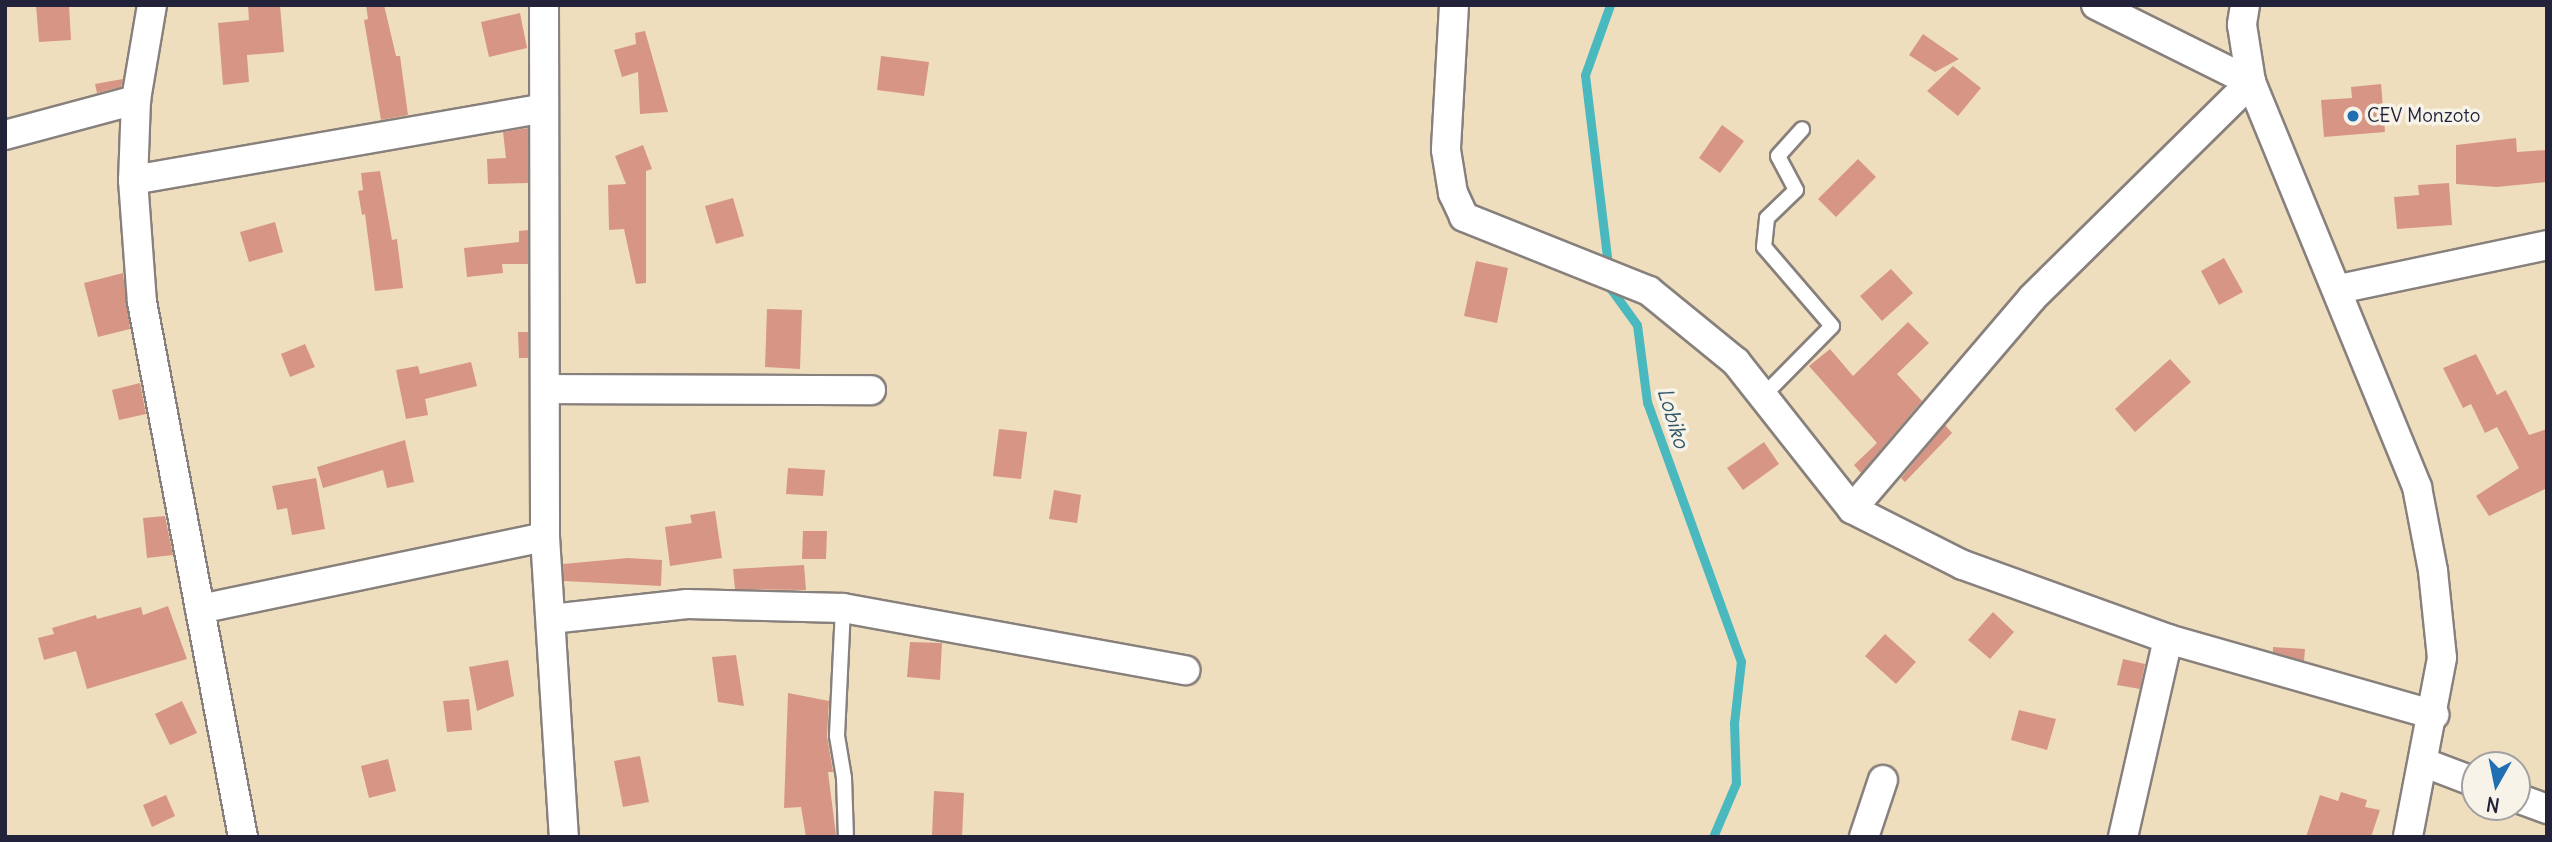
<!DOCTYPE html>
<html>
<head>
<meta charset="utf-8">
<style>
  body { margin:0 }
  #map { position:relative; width:2552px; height:842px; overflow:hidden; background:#efdebd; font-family:Delius,sans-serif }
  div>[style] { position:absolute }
  .stream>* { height:9px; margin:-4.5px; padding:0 4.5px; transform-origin:4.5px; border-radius:4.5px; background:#49b8bf }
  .building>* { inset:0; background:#d79685 }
  .roads { filter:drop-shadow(2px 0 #88807c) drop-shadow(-2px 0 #88807c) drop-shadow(0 2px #88807c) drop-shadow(0 -2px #88807c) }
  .lane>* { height:14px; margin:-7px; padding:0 7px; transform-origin:7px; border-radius:7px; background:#fff }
  .street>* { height:28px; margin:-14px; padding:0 14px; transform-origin:14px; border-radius:14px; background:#fff }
  .dots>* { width:19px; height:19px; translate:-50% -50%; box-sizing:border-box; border:4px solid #f7f3e8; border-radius:50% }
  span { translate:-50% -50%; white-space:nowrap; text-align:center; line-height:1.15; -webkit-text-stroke:7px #f7f3e8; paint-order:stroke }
  .poi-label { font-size:19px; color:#22223b }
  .left { translate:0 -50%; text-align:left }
  .water-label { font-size:21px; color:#305669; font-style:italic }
  .frame { position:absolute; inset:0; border:7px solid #22223b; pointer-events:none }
  .north { position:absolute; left:2461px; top:751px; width:70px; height:70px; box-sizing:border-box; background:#f7f3e8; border:2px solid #a29fa3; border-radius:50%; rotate:189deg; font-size:19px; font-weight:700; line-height:28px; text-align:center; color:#22223b }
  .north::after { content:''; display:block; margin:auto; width:24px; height:32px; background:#1f6fb2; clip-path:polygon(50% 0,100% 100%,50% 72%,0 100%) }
</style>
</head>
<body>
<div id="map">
  <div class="stream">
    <div style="left:1610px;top:5px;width:74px;rotate:109.7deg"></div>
    <div style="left:1585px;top:75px;width:216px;rotate:83.1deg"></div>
    <div style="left:1611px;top:289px;width:44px;rotate:54.2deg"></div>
    <div style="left:1637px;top:325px;width:78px;rotate:82.6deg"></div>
    <div style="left:1647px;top:402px;width:276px;rotate:70.1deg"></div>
    <div style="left:1741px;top:661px;width:62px;rotate:96.4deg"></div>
    <div style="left:1734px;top:723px;width:60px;rotate:88.1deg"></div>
    <div style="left:1736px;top:783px;width:59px;rotate:113.1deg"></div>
  </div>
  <div class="building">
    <div style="clip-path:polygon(36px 5px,69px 5px,71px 40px,39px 42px)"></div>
    <div style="clip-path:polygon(248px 5px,280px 5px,284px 52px,247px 55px,249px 82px,223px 85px,218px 23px,249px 20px)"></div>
    <div style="clip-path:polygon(366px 5px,384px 5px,396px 56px,400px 56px,408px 115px,381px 120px,364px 20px,368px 19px)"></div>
    <div style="clip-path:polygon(520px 13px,527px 48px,489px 57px,481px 22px)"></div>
    <div style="clip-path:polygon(645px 31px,668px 112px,640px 114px,638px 72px,622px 77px,614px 50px,636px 44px,635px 33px)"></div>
    <div style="clip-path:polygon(1923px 34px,1959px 59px,1935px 72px,1909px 55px)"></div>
    <div style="clip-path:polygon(881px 56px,929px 62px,924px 96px,877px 90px)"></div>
    <div style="clip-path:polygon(1953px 66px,1981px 88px,1958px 116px,1927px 91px)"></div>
    <div style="clip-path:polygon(123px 79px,121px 87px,97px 93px,95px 84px)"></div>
    <div style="clip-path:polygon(2381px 84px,2385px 132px,2324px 137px,2321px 100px,2352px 98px,2351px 87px)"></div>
    <div style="clip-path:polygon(1722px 125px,1744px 141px,1720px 173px,1699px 158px)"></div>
    <div style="clip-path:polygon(528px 128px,528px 183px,488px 184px,487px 159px,506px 158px,503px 132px)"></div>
    <div style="clip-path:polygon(2516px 138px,2517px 152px,2547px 150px,2547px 182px,2497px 187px,2456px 184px,2456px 145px)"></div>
    <div style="clip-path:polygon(643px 145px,652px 169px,646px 171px,646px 283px,636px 284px,624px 229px,609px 230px,608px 185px,626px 184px,615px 156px)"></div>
    <div style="clip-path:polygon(1858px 159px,1876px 177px,1836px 217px,1818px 199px)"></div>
    <div style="clip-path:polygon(380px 171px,392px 240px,397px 239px,403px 288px,375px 291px,365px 214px,362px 215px,358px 191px,363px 190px,361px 173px)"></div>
    <div style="clip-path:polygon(2449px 183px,2452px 225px,2397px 229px,2394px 197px,2419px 195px,2418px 185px)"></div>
    <div style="clip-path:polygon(733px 198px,744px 236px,716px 244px,705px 206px)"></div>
    <div style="clip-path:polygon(275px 222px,283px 252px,249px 262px,240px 232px)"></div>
    <div style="clip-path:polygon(528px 230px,528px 264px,502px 264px,503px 273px,467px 277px,464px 248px,519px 242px,519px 231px)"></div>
    <div style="clip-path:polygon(2224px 258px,2243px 292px,2219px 305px,2201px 271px)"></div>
    <div style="clip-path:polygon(1476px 261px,1508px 268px,1497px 323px,1464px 316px)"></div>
    <div style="clip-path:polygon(1891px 269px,1913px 293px,1882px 321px,1860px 296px)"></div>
    <div style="clip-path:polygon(123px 273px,130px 329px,98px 337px,84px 283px)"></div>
    <div style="clip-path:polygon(767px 309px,802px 310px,800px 369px,765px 367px)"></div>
    <div style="clip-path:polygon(1908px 322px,1929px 343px,1897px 374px,1922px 401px,1861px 473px,1854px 465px,1877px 443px,1809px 366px,1830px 349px,1853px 376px)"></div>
    <div style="clip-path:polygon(518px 332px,528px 332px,528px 358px,519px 358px)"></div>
    <div style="clip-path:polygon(305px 344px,315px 367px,290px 377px,281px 354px)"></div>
    <div style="clip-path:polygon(2476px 354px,2497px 395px,2506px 390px,2529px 435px,2547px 429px,2547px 488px,2489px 516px,2476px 496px,2519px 468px,2497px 427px,2485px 433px,2471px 404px,2463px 408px,2443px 368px)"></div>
    <div style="clip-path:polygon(2170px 359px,2191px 382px,2135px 432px,2115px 409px)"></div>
    <div style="clip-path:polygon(471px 362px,477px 386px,425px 399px,428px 415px,406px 419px,396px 370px,418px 366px,420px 374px)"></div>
    <div style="clip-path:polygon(140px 383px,146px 414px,119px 420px,112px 390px)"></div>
    <div style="clip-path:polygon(1945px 425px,1952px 433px,1905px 482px,1901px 478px)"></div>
    <div style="clip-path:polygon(999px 429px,1027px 432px,1021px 479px,993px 476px)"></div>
    <div style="clip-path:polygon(405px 440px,414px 482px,387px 488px,383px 470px,323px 488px,317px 467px)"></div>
    <div style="clip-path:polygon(1764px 442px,1779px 464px,1743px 490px,1727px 468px)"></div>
    <div style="clip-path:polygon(788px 468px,825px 470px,823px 496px,786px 494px)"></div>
    <div style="clip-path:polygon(316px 478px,325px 529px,292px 535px,287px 508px,277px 510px,272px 486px)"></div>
    <div style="clip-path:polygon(1054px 490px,1081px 495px,1077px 523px,1049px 519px)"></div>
    <div style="clip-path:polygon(715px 511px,722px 558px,670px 566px,665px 527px,692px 523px,690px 515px)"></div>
    <div style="clip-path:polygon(165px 516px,173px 555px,147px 558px,143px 518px)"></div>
    <div style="clip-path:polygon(803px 531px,827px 531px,826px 559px,802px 559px)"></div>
    <div style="clip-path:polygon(628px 558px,662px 560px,661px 586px,564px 581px,563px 564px)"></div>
    <div style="clip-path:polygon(804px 565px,806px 590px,735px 589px,733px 569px)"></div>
    <div style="clip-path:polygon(168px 606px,187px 659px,87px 689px,76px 651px,44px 660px,38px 638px,54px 634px,52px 628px,96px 615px,97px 619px,141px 607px,143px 615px)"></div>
    <div style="clip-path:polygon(1993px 612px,2014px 632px,1990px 659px,1968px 640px)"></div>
    <div style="clip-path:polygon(1885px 634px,1916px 662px,1896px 684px,1865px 656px)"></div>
    <div style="clip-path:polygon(910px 642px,942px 643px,940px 680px,907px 677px)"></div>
    <div style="clip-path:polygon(2273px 647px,2305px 649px,2304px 661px,2273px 652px)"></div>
    <div style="clip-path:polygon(736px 655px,744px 706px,718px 702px,712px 657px)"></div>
    <div style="clip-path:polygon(2123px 659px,2145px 664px,2140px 689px,2117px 685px)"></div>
    <div style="clip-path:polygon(508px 660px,514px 696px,477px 711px,469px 667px)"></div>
    <div style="clip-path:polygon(788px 693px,829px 701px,827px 736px,833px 772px,828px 772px,836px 835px,806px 837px,801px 807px,784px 808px)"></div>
    <div style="clip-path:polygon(469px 699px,472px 730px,447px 732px,443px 701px)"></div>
    <div style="clip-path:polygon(182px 701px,197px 733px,170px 745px,155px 714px)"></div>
    <div style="clip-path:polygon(2019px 710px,2056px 719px,2047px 750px,2011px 740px)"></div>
    <div style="clip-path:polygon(640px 756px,649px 802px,623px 807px,614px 761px)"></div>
    <div style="clip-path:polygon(388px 759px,396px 791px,369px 798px,361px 766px)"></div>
    <div style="clip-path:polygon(934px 791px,964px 793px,962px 837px,932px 835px)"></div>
    <div style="clip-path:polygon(2341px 792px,2367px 800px,2365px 807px,2380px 810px,2371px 837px,2306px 837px,2320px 795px,2338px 801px)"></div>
    <div style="clip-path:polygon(166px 795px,175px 816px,152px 827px,143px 805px)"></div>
  </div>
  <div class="roads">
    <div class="lane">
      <div style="left:1763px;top:396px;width:98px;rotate:-45.4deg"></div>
      <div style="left:1832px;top:326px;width:104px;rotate:-130.7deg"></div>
      <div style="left:1764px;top:247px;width:29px;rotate:-84deg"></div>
      <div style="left:1767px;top:218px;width:40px;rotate:-44deg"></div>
      <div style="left:1796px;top:190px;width:38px;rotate:-118deg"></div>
      <div style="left:1778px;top:156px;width:36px;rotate:-48deg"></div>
      <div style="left:843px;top:608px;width:128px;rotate:92.7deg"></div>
      <div style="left:837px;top:736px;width:43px;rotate:80.5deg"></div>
      <div style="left:844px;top:778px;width:59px;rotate:88.1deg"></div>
    </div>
    <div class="street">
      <div style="left:152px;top:5px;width:96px;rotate:99.6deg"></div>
      <div style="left:136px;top:100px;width:80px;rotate:92.1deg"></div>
      <div style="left:133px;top:180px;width:122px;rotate:85.8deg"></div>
      <div style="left:142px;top:302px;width:544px;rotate:79.31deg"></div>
      <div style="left:544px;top:5px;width:532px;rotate:89.89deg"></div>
      <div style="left:545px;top:537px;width:301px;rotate:86.4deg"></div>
      <div style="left:1454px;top:5px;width:145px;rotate:93.2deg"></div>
      <div style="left:1446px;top:150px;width:44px;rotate:80.8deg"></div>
      <div style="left:1453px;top:193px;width:26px;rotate:65deg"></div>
      <div style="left:1464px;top:217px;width:199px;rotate:21.8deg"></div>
      <div style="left:1649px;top:291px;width:112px;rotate:39.2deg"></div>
      <div style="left:1736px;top:362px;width:187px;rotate:51.7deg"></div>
      <div style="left:1852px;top:509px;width:124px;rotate:26.8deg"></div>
      <div style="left:1963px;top:565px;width:218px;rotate:19.8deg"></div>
      <div style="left:2168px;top:639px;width:277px;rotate:15.9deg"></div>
      <div style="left:2245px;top:5px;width:20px;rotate:99deg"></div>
      <div style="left:2242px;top:25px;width:58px;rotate:81deg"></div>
      <div style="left:2251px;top:82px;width:438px;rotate:67.7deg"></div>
      <div style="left:2417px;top:487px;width:86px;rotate:79.2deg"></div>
      <div style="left:2433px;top:571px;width:87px;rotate:84.1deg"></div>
      <div style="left:2442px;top:658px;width:182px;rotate:100.8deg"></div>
      <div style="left:5px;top:135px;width:136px;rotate:-15deg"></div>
      <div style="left:133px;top:180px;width:417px;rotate:-9.9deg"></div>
      <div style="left:2339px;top:289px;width:213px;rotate:-11.9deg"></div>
      <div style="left:547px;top:389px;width:324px;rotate:0.2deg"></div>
      <div style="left:1852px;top:509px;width:277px;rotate:-49.5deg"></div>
      <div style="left:2032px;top:298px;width:308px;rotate:-44.6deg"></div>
      <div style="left:2251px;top:82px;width:173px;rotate:-153.6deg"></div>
      <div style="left:200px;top:609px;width:352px;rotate:-11.8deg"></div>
      <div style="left:551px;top:619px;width:137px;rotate:-6.3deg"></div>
      <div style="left:687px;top:604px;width:156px;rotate:1.5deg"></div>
      <div style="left:843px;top:608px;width:348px;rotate:10.3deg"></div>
      <div style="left:2425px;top:763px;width:53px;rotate:20.8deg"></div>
      <div style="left:2517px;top:798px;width:32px;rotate:20deg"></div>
      <div style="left:1864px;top:837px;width:60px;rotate:-71.6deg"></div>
      <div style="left:2123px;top:837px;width:203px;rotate:-77.2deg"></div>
    </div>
  </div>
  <div class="dots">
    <div style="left:2353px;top:116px;background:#1f6fb2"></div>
  </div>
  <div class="poi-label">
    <span class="left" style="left:2367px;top:116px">CEV Monzoto</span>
  </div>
  <div class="water-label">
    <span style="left:1673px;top:418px;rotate:73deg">Lobiko</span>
  </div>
  <div class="frame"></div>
  <div class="north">N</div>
</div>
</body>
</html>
